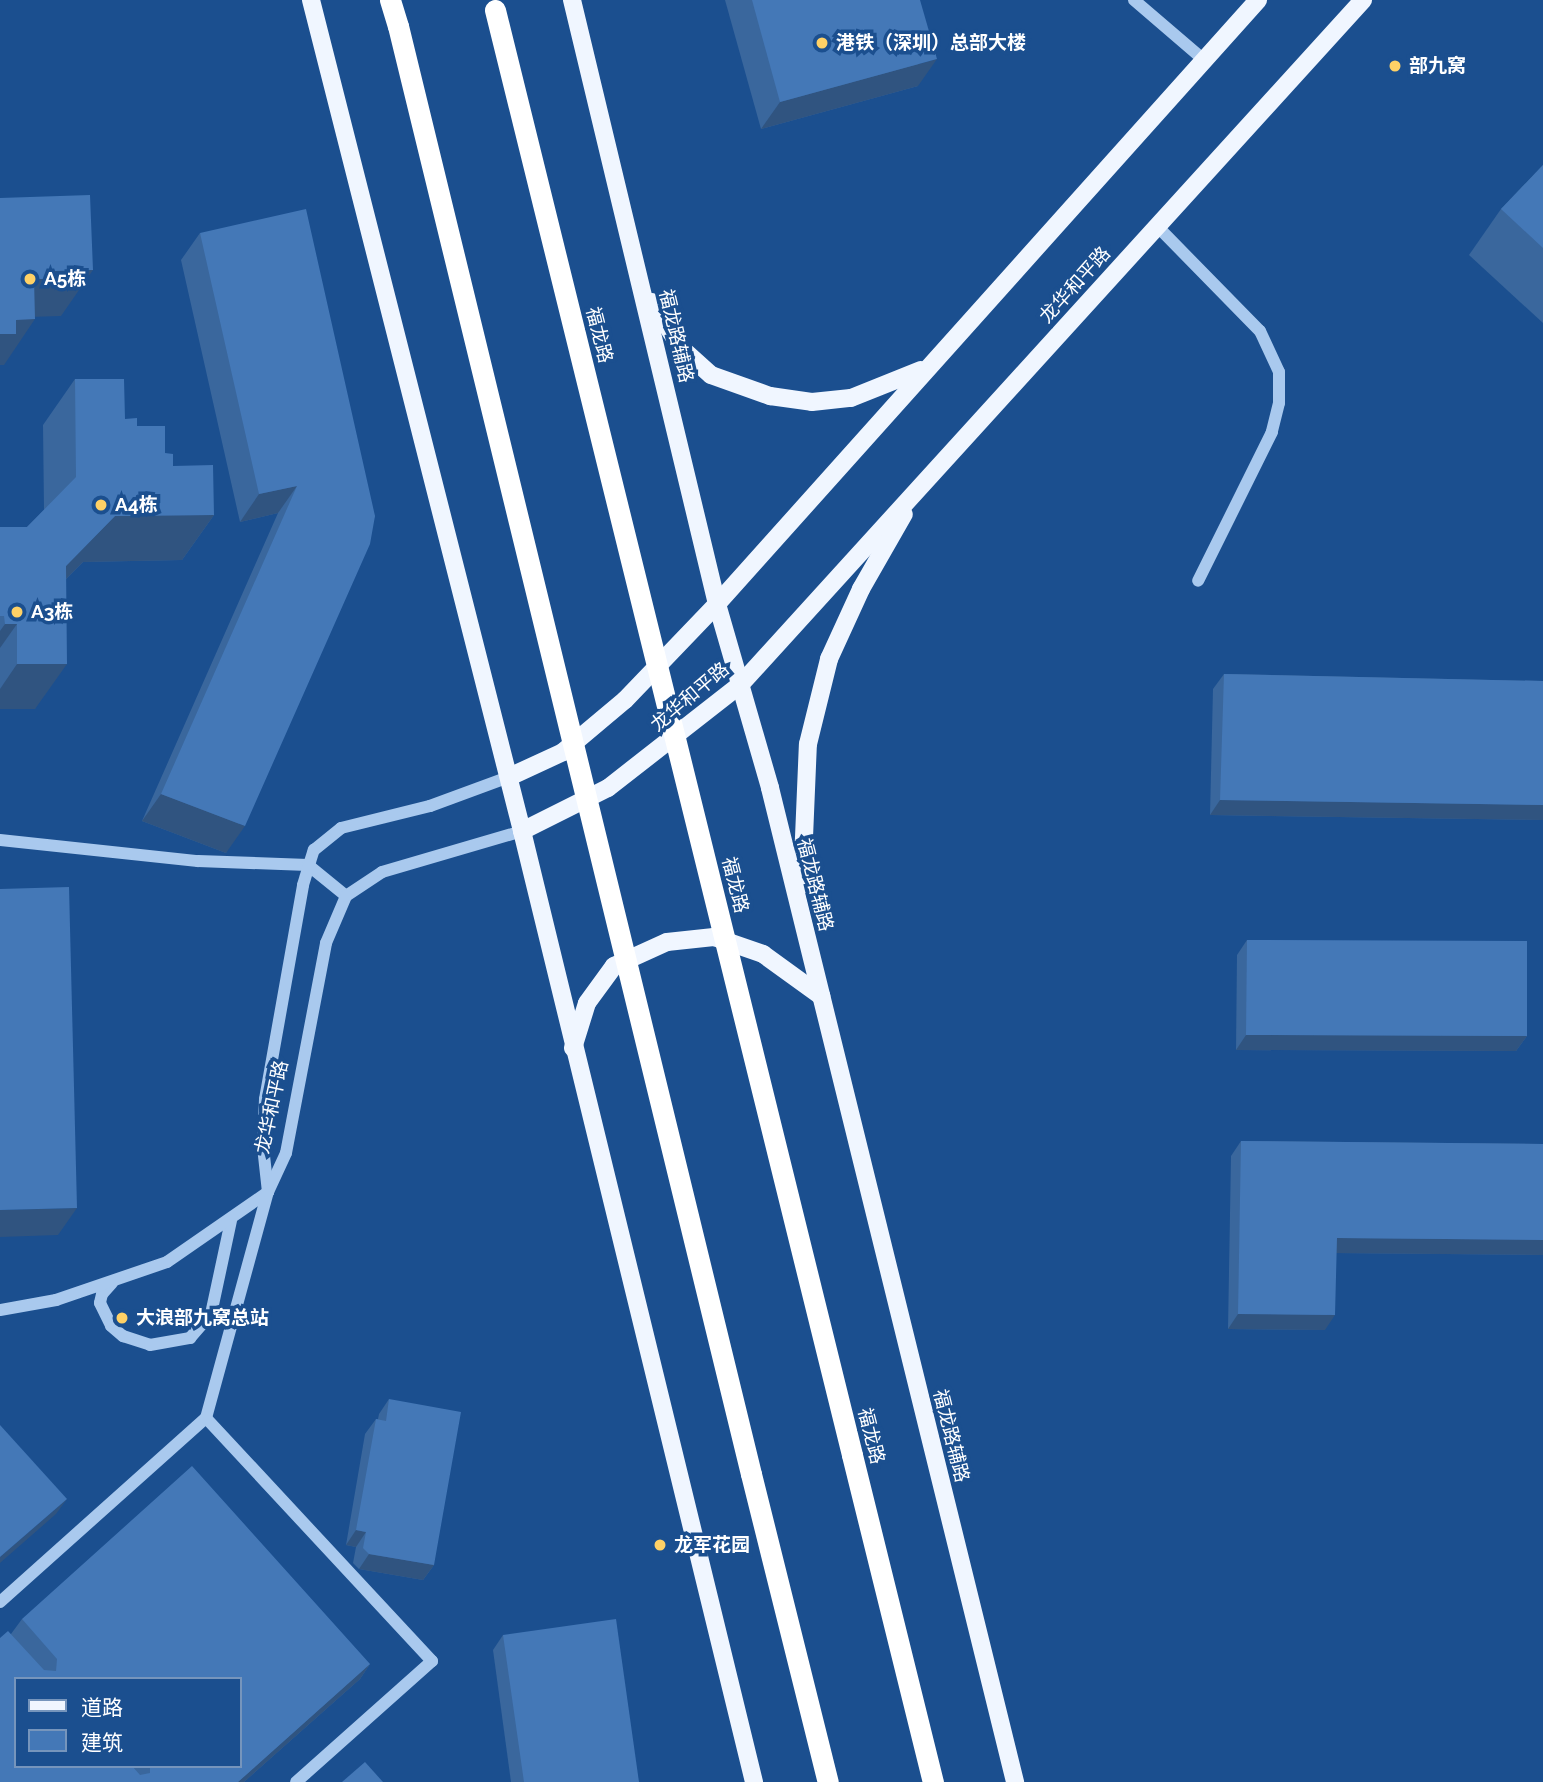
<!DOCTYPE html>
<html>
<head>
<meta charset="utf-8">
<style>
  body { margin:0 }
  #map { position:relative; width:1543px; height:1782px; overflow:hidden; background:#1b4f8f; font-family:Raleway,"Noto Sans SC",sans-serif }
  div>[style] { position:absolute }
  .minor>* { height:12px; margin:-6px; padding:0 6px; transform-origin:6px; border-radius:6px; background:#a9c9ee }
  .major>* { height:18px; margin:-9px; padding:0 9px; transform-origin:9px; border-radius:9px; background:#f0f6ff }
  .highway>* { height:21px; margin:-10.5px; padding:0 10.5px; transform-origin:10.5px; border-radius:10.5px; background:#fff }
  .highway-bridge>* { height:21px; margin:-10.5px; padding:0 10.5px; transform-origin:10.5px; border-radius:10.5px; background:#fff }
  .wall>* { inset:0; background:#3a679d }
  .shaded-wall>* { inset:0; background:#305480 }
  .building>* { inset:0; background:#4478b7 }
  .dots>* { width:19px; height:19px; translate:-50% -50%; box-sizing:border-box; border:4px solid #1b4f8f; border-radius:50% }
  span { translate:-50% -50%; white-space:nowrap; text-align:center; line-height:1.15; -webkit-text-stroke:7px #1b4f8f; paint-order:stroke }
  .poi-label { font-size:19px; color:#fff; font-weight:700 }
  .left { translate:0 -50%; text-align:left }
  .street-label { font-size:19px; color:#fff }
  .legend { position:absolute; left:14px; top:1677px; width:228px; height:91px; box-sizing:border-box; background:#1b4f8f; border:2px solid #7695bc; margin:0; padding:9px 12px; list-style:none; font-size:21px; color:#fff }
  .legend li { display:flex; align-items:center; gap:14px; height:35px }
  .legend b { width:35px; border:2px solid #7695bc }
</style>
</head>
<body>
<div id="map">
  <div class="minor">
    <div style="left:1134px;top:0;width:92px;rotate:40.6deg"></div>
    <div style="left:1157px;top:226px;width:147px;rotate:45.6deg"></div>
    <div style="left:1260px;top:331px;width:45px;rotate:65.1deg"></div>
    <div style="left:1279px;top:372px;width:31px;rotate:90deg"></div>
    <div style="left:1279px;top:403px;width:30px;rotate:104deg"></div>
    <div style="left:1272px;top:432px;width:166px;rotate:116.4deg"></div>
    <div style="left:0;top:840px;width:199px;rotate:6.1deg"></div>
    <div style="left:198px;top:861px;width:110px;rotate:2.1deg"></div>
    <div style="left:308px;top:865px;width:49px;rotate:39.2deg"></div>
    <div style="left:268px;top:1192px;width:45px;rotate:-96.3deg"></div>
    <div style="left:263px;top:1147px;width:48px;rotate:-87.6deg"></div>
    <div style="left:265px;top:1099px;width:217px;rotate:-79.9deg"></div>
    <div style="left:303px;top:885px;width:37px;rotate:-73deg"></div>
    <div style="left:314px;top:850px;width:35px;rotate:-39deg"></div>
    <div style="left:341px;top:828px;width:92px;rotate:-13.9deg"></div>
    <div style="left:430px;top:806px;width:84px;rotate:-20.2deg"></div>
    <div style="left:112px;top:1283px;width:15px;rotate:132deg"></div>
    <div style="left:102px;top:1294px;width:9px;rotate:103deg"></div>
    <div style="left:100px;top:1303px;width:25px;rotate:64deg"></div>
    <div style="left:111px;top:1326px;width:16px;rotate:40deg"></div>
    <div style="left:123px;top:1336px;width:28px;rotate:18deg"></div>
    <div style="left:150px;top:1345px;width:41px;rotate:-9.9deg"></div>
    <div style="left:190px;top:1338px;width:32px;rotate:-49deg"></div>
    <div style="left:211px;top:1314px;width:95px;rotate:-77.9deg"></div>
    <div style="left:0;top:1310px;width:57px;rotate:-10.1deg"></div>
    <div style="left:56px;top:1300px;width:117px;rotate:-18.9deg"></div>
    <div style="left:167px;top:1262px;width:123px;rotate:-34.7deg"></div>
    <div style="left:206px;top:1418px;width:332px;rotate:47.1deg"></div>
    <div style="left:432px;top:1661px;width:182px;rotate:138.3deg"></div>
    <div style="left:0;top:1602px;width:276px;rotate:-41.8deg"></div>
    <div style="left:206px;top:1418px;width:234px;rotate:-74.7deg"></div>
    <div style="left:268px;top:1192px;width:43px;rotate:-65.2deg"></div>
    <div style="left:286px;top:1153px;width:214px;rotate:-79.2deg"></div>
    <div style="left:326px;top:943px;width:51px;rotate:-66.9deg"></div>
    <div style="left:346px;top:896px;width:43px;rotate:-33.7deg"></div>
    <div style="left:382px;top:872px;width:146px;rotate:-16.3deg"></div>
  </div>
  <div class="major">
    <div style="left:311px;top:0;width:857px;rotate:75.75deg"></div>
    <div style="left:522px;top:831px;width:979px;rotate:76.29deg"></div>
    <div style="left:572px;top:0;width:621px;rotate:76.5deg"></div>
    <div style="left:717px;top:604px;width:191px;rotate:73.9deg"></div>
    <div style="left:770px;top:788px;width:1024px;rotate:76.15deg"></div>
    <div style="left:652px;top:302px;width:54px;rotate:57.8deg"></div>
    <div style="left:681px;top:348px;width:40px;rotate:42deg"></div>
    <div style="left:711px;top:375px;width:63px;rotate:19.6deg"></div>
    <div style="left:770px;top:396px;width:42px;rotate:8.1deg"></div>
    <div style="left:812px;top:402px;width:39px;rotate:-6deg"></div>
    <div style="left:851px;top:398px;width:75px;rotate:-21.8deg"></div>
    <div style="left:509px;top:777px;width:60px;rotate:-24.8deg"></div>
    <div style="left:563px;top:752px;width:81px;rotate:-40deg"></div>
    <div style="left:625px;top:700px;width:133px;rotate:-46.2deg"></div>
    <div style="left:717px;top:604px;width:811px;rotate:-48.15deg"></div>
    <div style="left:522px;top:831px;width:96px;rotate:-26.6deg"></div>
    <div style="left:608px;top:788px;width:167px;rotate:-38deg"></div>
    <div style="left:740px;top:685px;width:926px;rotate:-47.71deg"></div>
    <div style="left:802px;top:885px;width:141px;rotate:-87.6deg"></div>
    <div style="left:808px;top:744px;width:88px;rotate:-76.1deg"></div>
    <div style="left:829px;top:659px;width:77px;rotate:-65.4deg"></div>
    <div style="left:861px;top:589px;width:86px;rotate:-60.2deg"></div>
    <div style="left:573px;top:1048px;width:47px;rotate:-72.7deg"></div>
    <div style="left:587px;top:1003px;width:46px;rotate:-53.9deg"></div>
    <div style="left:614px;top:966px;width:58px;rotate:-24.4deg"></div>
    <div style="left:667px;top:942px;width:47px;rotate:-6.1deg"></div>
    <div style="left:714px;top:937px;width:52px;rotate:19.1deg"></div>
    <div style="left:763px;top:954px;width:72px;rotate:35.9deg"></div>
  </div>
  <div class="highway">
    <div style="left:390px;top:0;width:27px;rotate:73deg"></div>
    <div style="left:852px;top:1455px;width:337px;rotate:76.1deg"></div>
    <div style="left:751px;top:1474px;width:317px;rotate:76deg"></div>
  </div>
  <div class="highway-bridge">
    <div style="left:495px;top:10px;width:1488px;rotate:76.12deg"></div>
    <div style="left:398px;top:26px;width:1490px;rotate:76.3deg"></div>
  </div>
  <div class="wall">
    <div style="clip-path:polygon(725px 0,920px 0,918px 86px,761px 129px)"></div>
    <div style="clip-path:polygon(1543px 165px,1543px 323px,1469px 255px,1501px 209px)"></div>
    <div style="clip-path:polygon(200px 233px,375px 516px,226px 853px,142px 821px,278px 513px,240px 522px,181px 260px)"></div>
    <div style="clip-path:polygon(75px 379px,125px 419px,137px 426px,165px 453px,173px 466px,214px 515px,182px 560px,83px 562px,66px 579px,35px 709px,0 709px,0 527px,27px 527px,44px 510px,43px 425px)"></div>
    <div style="clip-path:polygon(1224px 674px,1543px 681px,1543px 820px,1210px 815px,1213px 689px)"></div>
    <div style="clip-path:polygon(1247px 940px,1527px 1036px,1516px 1051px,1236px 1050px,1237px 955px)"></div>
    <div style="clip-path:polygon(1241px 1141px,1543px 1144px,1543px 1255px,1336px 1253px,1325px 1330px,1228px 1329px,1231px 1156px)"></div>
    <div style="clip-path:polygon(389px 1399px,434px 1565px,423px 1580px,359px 1569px,353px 1563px,356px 1547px,346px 1545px,365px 1434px,376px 1419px,378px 1419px,379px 1414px)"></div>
    <div style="clip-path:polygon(evenodd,22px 1619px,370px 1664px,360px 1679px,244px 1782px,0 1782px,11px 1634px,22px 1619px,240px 1679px,240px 1766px,16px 1766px,240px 1679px)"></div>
    <div style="clip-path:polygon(503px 1635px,639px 1782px,511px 1782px,493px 1650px)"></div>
  </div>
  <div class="shaded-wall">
    <div style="clip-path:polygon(937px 59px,918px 86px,761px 129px,780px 102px)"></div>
    <div style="clip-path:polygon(93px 270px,61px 316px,29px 317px,35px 319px,4px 365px,0 365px,0 334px,34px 279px,55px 271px)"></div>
    <div style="clip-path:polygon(297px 486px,278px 513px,240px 522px,259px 494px)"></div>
    <div style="clip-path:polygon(214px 515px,182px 560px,83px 562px,34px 611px,66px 566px,115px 516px)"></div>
    <div style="clip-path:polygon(5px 624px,17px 624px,0 648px,0 631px)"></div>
    <div style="clip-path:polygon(17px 664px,67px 664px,35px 709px,0 709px,0 689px)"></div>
    <div style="clip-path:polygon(161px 794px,245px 826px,226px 853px,142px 821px)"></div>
    <div style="clip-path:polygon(1220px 800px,1543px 805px,1543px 820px,1210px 815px)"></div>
    <div style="clip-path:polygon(1246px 1035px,1527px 1036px,1516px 1051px,1236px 1050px)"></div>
    <div style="clip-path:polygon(77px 1208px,58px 1235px,0 1237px,0 1210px)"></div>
    <div style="clip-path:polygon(1337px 1238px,1543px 1240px,1543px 1255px,1326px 1253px)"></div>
    <div style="clip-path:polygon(1238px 1314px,1335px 1315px,1325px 1330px,1228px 1329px)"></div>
    <div style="clip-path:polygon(67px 1499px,56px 1514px,0 1563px,0 1557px)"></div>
    <div style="clip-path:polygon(356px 1530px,366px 1532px,356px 1547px,346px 1545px)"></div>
    <div style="clip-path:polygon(369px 1554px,434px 1565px,423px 1580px,359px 1569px)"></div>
    <div style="clip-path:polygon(370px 1664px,360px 1679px,244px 1782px,238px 1782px)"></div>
  </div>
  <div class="building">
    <div style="clip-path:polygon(752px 0,920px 0,937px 59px,780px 102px)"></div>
    <div style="clip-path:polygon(1543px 165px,1543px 248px,1501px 209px)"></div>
    <div style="clip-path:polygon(90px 195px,93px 270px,55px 271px,55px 279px,34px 279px,35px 319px,16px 320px,16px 334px,0 334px,0 198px)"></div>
    <div style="clip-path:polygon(306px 209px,375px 516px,370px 544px,245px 826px,161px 794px,297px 486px,259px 494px,200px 233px)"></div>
    <div style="clip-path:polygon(75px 379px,124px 379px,125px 419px,137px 418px,137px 426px,165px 426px,165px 453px,173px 454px,173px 466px,213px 465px,214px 515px,115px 516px,66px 566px,67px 664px,17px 664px,17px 624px,5px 624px,4px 616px,0 616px,0 527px,27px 527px,76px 477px)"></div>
    <div style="clip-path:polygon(1224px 674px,1543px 681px,1543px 805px,1220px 800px)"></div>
    <div style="clip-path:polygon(69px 887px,77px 1208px,0 1210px,0 889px)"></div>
    <div style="clip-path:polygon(1247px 940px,1527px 941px,1527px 1036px,1246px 1035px)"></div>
    <div style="clip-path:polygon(1241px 1141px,1543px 1144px,1543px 1240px,1337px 1238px,1335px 1315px,1238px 1314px)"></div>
    <div style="clip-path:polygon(389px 1399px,461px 1412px,434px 1565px,369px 1554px,363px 1548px,366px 1532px,356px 1530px,376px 1419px,386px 1421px)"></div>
    <div style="clip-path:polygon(0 1425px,67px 1499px,0 1557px)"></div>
    <div style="clip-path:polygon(evenodd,192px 1466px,370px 1664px,238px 1782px,0 1782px,0 1638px,8px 1631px,44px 1670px,56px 1671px,57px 1659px,22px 1619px,192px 1466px,16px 1679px,240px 1679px,240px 1766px,150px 1766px,150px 1773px,140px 1775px,132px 1766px,16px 1766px,16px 1679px)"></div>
    <div style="clip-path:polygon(616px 1619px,639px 1782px,524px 1782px,503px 1635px)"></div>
    <div style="clip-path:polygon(365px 1762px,383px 1782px,342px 1782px)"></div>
  </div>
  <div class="dots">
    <div style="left:822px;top:43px;background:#ffd166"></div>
    <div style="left:1395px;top:66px;background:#ffd166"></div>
    <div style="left:30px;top:279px;background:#ffd166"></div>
    <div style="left:101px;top:505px;background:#ffd166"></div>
    <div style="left:17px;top:612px;background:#ffd166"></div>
    <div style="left:122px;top:1318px;background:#ffd166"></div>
    <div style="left:660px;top:1545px;background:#ffd166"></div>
  </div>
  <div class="poi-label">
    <span class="left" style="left:836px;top:43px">港铁（深圳）总部大楼</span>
    <span class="left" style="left:1409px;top:66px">部九窝</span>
    <span class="left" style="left:44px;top:279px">A5栋</span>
    <span class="left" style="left:115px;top:505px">A4栋</span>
    <span class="left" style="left:31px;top:612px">A3栋</span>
    <span class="left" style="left:136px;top:1318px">大浪部九窝总站</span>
    <span class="left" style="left:674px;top:1545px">龙军花园</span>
  </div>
  <div class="street-label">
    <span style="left:1075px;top:285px;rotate:-48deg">龙华和平路</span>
    <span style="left:599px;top:335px;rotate:76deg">福龙路</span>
    <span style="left:676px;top:336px;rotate:77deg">福龙路辅路</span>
    <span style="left:690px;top:697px;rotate:-40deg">龙华和平路</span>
    <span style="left:735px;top:885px;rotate:76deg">福龙路</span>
    <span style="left:815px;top:885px;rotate:76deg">福龙路辅路</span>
    <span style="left:272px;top:1107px;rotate:-78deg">龙华和平路</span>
    <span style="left:871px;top:1436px;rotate:76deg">福龙路</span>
    <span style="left:951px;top:1436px;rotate:76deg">福龙路辅路</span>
  </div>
  <ul class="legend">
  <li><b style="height:9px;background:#f0f6ff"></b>道路</li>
  <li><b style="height:19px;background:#4478b7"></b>建筑</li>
  </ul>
</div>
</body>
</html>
